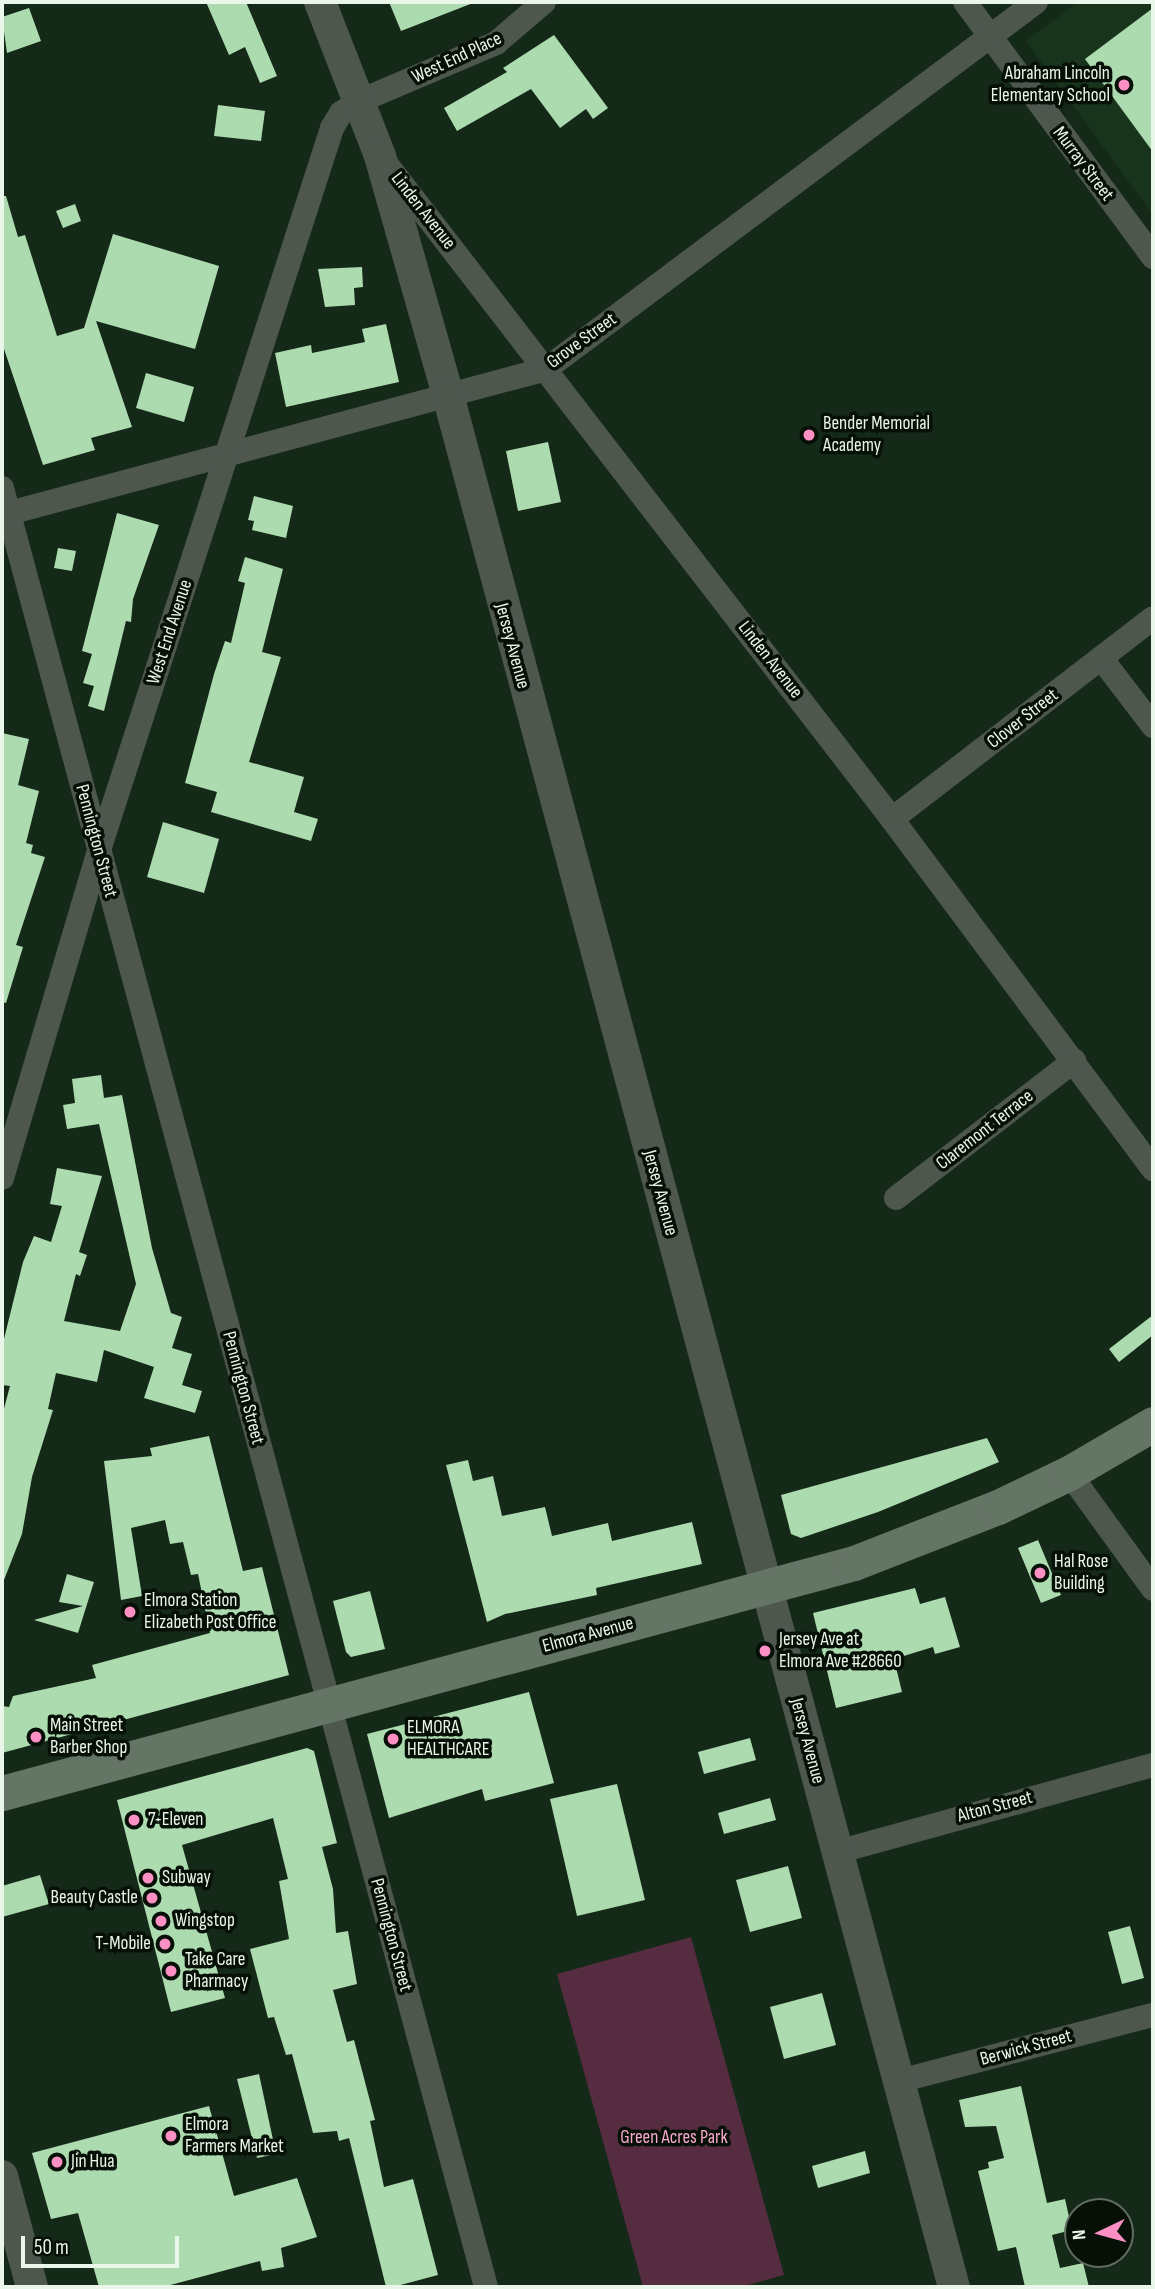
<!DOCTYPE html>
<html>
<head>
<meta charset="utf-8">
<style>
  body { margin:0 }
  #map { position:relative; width:1155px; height:2289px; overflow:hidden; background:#142917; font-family:"Sofia Sans Condensed",sans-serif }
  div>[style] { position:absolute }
  .built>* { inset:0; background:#19341c }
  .green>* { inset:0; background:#552c40 }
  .building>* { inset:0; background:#addbb0 }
  .minor>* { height:24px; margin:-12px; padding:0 12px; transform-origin:12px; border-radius:12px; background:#4d574e }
  .tertiary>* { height:32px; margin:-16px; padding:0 16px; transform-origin:16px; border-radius:16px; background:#4d574e }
  .secondary>* { height:35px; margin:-17.5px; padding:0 17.5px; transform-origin:17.5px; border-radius:17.5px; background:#647465 }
  .dots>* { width:19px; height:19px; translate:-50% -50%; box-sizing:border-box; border:4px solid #071007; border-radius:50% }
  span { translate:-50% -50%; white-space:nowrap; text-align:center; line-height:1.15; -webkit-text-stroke:7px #071007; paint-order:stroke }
  .street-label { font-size:19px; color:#e9f6e9 }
  .poi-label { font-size:19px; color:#e9f6e9 }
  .right { translate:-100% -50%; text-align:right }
  .left { translate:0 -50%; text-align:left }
  .park-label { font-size:19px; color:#f9a8cd }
  .frame { position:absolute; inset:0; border:4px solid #e9f6e9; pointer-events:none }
  .north { position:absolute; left:1064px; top:2198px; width:70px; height:70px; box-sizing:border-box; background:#071007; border:2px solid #616c61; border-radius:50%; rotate:265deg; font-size:19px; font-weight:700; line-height:28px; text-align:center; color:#e9f6e9 }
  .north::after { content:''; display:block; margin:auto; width:24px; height:32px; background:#fc8fc3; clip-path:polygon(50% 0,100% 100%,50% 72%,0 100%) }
  .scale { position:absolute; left:21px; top:2236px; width:158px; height:32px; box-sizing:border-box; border:4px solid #e9f6e9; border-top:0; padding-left:9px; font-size:21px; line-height:24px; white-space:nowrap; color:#e9f6e9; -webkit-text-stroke:5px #071007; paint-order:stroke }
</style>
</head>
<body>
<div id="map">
  <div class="built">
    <div style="clip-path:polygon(1078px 2px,1153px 2px,1153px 215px,1026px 41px)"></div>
  </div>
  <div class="green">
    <div style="clip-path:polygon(691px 1937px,784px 2275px,741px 2287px,643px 2287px,557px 1974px)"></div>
  </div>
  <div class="building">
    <div style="clip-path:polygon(206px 2px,246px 2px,277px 76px,260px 83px,245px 47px,229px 55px)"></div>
    <div style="clip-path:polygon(389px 2px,473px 2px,473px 3px,401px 31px)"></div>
    <div style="clip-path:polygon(29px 8px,41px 41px,7px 53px,2px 17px)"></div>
    <div style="clip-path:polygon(1153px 8px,1153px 152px,1085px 59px)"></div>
    <div style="clip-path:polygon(554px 35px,608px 108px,593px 119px,586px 109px,560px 128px,531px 89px,457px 131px,444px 108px,507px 72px,503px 68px)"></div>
    <div style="clip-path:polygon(218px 105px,265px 111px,261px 141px,214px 136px)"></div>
    <div style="clip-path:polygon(2px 196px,6px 196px,18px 237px,25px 235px,57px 336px,84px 328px,113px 234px,219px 266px,195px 349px,96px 321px,132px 427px,91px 438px,95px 450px,43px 465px,2px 343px)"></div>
    <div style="clip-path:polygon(75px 204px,81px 221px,63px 228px,56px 211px)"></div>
    <div style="clip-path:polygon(362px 267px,363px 287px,354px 288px,355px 305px,325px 307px,318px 269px)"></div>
    <div style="clip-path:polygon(386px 324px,399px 382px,286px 407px,275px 353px,311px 345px,312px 353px,365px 342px,362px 329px)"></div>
    <div style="clip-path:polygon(146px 373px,194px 387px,184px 422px,136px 408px)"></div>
    <div style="clip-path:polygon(548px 442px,561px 502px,518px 511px,506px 451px)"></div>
    <div style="clip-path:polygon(254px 496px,293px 506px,286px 538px,252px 530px,254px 521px,248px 520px)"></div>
    <div style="clip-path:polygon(117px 513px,159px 525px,133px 599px,131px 622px,126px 621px,104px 711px,88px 706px,94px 686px,83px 683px,92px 654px,82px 651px)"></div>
    <div style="clip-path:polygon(58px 548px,76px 551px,72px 571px,54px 568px)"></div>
    <div style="clip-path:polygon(245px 557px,283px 569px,262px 652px,281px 657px,249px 762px,304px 777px,294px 812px,318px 819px,311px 841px,211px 812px,217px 792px,185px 783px,214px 674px,225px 641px,231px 643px,245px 583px,238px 581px)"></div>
    <div style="clip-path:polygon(2px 733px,29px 739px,18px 785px,39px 791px,26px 843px,33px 845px,31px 853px,45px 857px,16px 945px,23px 947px,6px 1003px,2px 1002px)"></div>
    <div style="clip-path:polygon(163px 822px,219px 839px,204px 893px,147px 877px)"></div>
    <div style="clip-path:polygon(101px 1075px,104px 1098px,122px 1095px,152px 1248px,171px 1313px,182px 1317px,172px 1348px,192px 1354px,182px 1385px,202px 1391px,195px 1413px,144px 1398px,154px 1367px,104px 1350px,97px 1382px,56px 1373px,48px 1409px,53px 1410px,32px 1477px,22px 1534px,2px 1585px,2px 1416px,10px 1386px,2px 1385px,2px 1347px,23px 1262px,34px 1236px,51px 1242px,62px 1206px,50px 1204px,57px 1168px,102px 1176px,79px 1252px,87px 1255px,80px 1276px,76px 1274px,64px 1321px,120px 1331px,136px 1284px,99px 1124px,67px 1129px,63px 1105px,75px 1103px,72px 1079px)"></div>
    <div style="clip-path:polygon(1153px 1315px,1153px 1335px,1119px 1362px,1109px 1349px)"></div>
    <div style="clip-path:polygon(209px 1436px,243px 1571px,262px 1567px,289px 1675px,2px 1753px,2px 1706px,9px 1707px,13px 1696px,96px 1678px,92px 1665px,210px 1633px,198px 1574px,191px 1575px,183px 1542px,170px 1544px,165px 1520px,131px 1528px,142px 1596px,121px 1600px,104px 1461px,152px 1456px,150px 1448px)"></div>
    <div style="clip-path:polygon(987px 1438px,999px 1462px,878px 1512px,801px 1538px,791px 1534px,781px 1495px)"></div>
    <div style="clip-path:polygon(468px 1460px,473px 1481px,493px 1476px,502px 1516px,545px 1507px,552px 1536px,608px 1523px,612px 1541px,692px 1522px,702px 1564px,596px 1588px,597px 1595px,505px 1614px,487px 1622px,446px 1465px)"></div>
    <div style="clip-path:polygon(1038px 1540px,1061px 1595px,1041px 1603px,1018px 1548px)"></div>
    <div style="clip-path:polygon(67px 1574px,94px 1582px,78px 1633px,34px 1620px,83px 1606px,59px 1602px)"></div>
    <div style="clip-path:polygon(915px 1588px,920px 1604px,945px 1597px,960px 1647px,935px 1654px,933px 1647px,894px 1659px,902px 1692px,836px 1708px,813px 1613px)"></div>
    <div style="clip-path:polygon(370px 1591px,385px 1649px,351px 1657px,346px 1652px,333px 1601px)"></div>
    <div style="clip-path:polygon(529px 1692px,554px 1783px,485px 1801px,482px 1789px,389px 1818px,367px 1734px)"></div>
    <div style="clip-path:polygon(750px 1738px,756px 1760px,704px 1774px,698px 1752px)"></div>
    <div style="clip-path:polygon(307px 1748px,314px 1751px,337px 1843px,322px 1847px,333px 1889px,336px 1933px,348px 1931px,357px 1984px,333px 1990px,347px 2042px,354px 2040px,375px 2120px,370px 2121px,384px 2187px,413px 2179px,438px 2275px,393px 2287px,386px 2287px,349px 2138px,339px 2141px,337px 2131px,313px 2133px,292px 2054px,286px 2055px,274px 2017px,268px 2018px,250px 1949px,289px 1939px,279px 1881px,288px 1879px,273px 1818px,182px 1845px,225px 1998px,171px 2012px,117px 1800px)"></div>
    <div style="clip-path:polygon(617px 1784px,645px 1900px,577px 1916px,550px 1799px)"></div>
    <div style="clip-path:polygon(770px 1798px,776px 1820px,724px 1834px,718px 1813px)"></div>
    <div style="clip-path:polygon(788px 1866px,802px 1918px,750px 1932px,736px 1880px)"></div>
    <div style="clip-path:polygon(40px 1875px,49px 1904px,2px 1917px,2px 1886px)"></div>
    <div style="clip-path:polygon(1130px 1926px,1144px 1978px,1122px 1984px,1108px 1932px)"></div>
    <div style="clip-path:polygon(822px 1993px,836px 2045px,784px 2059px,770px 2007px)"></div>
    <div style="clip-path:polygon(259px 2074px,276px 2154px,257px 2158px,237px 2079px)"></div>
    <div style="clip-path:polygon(1021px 2086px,1047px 2203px,1065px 2199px,1072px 2230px,1052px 2235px,1060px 2268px,1083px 2263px,1089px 2287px,1025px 2287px,1016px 2247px,998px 2251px,978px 2171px,989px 2168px,988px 2162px,1004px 2158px,996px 2126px,965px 2127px,959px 2100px)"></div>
    <div style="clip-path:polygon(209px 2106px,234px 2196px,297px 2178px,317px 2237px,281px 2248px,284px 2267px,262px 2271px,260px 2261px,163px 2287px,99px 2287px,78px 2213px,51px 2219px,32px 2153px)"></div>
    <div style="clip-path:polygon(865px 2151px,870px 2173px,818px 2188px,812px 2166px)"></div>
  </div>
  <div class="minor">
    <div style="left:965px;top:2px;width:317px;rotate:53.6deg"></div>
    <div style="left:385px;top:162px;width:830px;rotate:52.34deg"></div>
    <div style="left:892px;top:819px;width:437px;rotate:53.3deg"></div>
    <div style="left:2px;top:488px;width:1863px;rotate:74.94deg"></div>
    <div style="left:2px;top:515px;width:563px;rotate:-15.02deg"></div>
    <div style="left:546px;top:369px;width:612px;rotate:-36.83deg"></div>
    <div style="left:1101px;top:658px;width:86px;rotate:52.6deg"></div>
    <div style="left:892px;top:819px;width:329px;rotate:-37.6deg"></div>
    <div style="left:2px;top:1178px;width:342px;rotate:-73.5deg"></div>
    <div style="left:99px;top:850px;width:759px;rotate:-72.11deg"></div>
    <div style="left:332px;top:128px;width:17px;rotate:-59deg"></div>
    <div style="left:341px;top:113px;width:25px;rotate:-32deg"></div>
    <div style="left:362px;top:100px;width:146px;rotate:-23deg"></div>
    <div style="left:496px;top:43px;width:63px;rotate:-40.5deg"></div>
    <div style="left:896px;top:1198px;width:225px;rotate:-37.6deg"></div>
    <div style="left:1069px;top:1473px;width:143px;rotate:54.1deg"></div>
    <div style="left:837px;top:1852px;width:328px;rotate:-15.4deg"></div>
    <div style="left:899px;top:2081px;width:262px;rotate:-14.6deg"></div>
  </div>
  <div class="tertiary">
    <div style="left:320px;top:2px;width:165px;rotate:68.7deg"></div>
    <div style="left:380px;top:156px;width:248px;rotate:74.1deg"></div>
    <div style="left:448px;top:395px;width:1958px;rotate:75.03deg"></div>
    <div style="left:2px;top:2176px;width:115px;rotate:74.9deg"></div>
  </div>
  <div class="secondary">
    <div style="left:2px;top:1793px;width:882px;rotate:-15.11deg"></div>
    <div style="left:854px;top:1563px;width:155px;rotate:-21.3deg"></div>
    <div style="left:998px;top:1507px;width:79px;rotate:-25.6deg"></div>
    <div style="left:1069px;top:1473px;width:97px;rotate:-30.3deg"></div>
  </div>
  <div class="dots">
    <div style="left:1124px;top:85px;background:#fc8fc3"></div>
    <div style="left:809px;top:435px;background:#fc8fc3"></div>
    <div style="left:1040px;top:1573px;background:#fc8fc3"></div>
    <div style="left:130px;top:1612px;background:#fc8fc3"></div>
    <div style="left:765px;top:1651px;background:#fc8fc3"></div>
    <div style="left:36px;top:1737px;background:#fc8fc3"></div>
    <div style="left:393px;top:1739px;background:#fc8fc3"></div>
    <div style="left:134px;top:1820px;background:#fc8fc3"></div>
    <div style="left:148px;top:1878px;background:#fc8fc3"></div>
    <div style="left:152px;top:1898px;background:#fc8fc3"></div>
    <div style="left:161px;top:1921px;background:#fc8fc3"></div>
    <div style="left:165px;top:1944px;background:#fc8fc3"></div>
    <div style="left:171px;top:1971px;background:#fc8fc3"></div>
    <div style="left:171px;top:2136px;background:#fc8fc3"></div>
    <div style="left:57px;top:2162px;background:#fc8fc3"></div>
  </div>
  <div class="street-label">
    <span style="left:457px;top:58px;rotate:-25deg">West End Place</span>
    <span style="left:1083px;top:164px;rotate:53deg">Murray Street</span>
    <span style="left:423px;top:211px;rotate:52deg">Linden Avenue</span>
    <span style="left:582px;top:341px;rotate:-36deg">Grove Street</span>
    <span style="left:170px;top:632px;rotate:-72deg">West End Avenue</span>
    <span style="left:512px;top:646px;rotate:75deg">Jersey Avenue</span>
    <span style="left:770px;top:660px;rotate:52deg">Linden Avenue</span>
    <span style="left:1023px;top:719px;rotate:-38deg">Clover Street</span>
    <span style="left:96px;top:841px;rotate:75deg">Pennington Street</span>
    <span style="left:985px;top:1130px;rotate:-38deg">Claremont Terrace</span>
    <span style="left:660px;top:1193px;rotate:75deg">Jersey Avenue</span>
    <span style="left:243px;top:1388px;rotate:75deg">Pennington Street</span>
    <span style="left:588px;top:1635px;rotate:-15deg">Elmora Avenue</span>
    <span style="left:807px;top:1741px;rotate:75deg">Jersey Avenue</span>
    <span style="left:995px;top:1807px;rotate:-15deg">Alton Street</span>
    <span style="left:391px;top:1935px;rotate:75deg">Pennington Street</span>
    <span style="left:1026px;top:2048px;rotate:-15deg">Berwick Street</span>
  </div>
  <div class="poi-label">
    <span class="right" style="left:1110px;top:85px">Abraham Lincoln<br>Elementary School</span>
    <span class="left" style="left:823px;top:435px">Bender Memorial<br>Academy</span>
    <span class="left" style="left:1054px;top:1573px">Hal Rose<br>Building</span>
    <span class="left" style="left:144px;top:1612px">Elmora Station<br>Elizabeth Post Office</span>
    <span class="left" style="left:779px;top:1651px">Jersey Ave at<br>Elmora Ave #28660</span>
    <span class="left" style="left:50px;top:1737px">Main Street<br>Barber Shop</span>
    <span class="left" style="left:407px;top:1739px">ELMORA<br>HEALTHCARE</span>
    <span class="left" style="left:148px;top:1820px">7-Eleven</span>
    <span class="left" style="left:162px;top:1878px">Subway</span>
    <span class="right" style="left:138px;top:1898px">Beauty Castle</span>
    <span class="left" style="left:175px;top:1921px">Wingstop</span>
    <span class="right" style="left:151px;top:1944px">T-Mobile</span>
    <span class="left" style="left:185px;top:1971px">Take Care<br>Pharmacy</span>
    <span class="left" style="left:185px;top:2136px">Elmora<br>Farmers Market</span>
    <span class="left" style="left:71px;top:2162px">Jin Hua</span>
  </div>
  <div class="park-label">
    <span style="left:674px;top:2138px">Green Acres Park</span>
  </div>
  <div class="frame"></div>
  <div class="north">N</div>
  <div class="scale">50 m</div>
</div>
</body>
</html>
